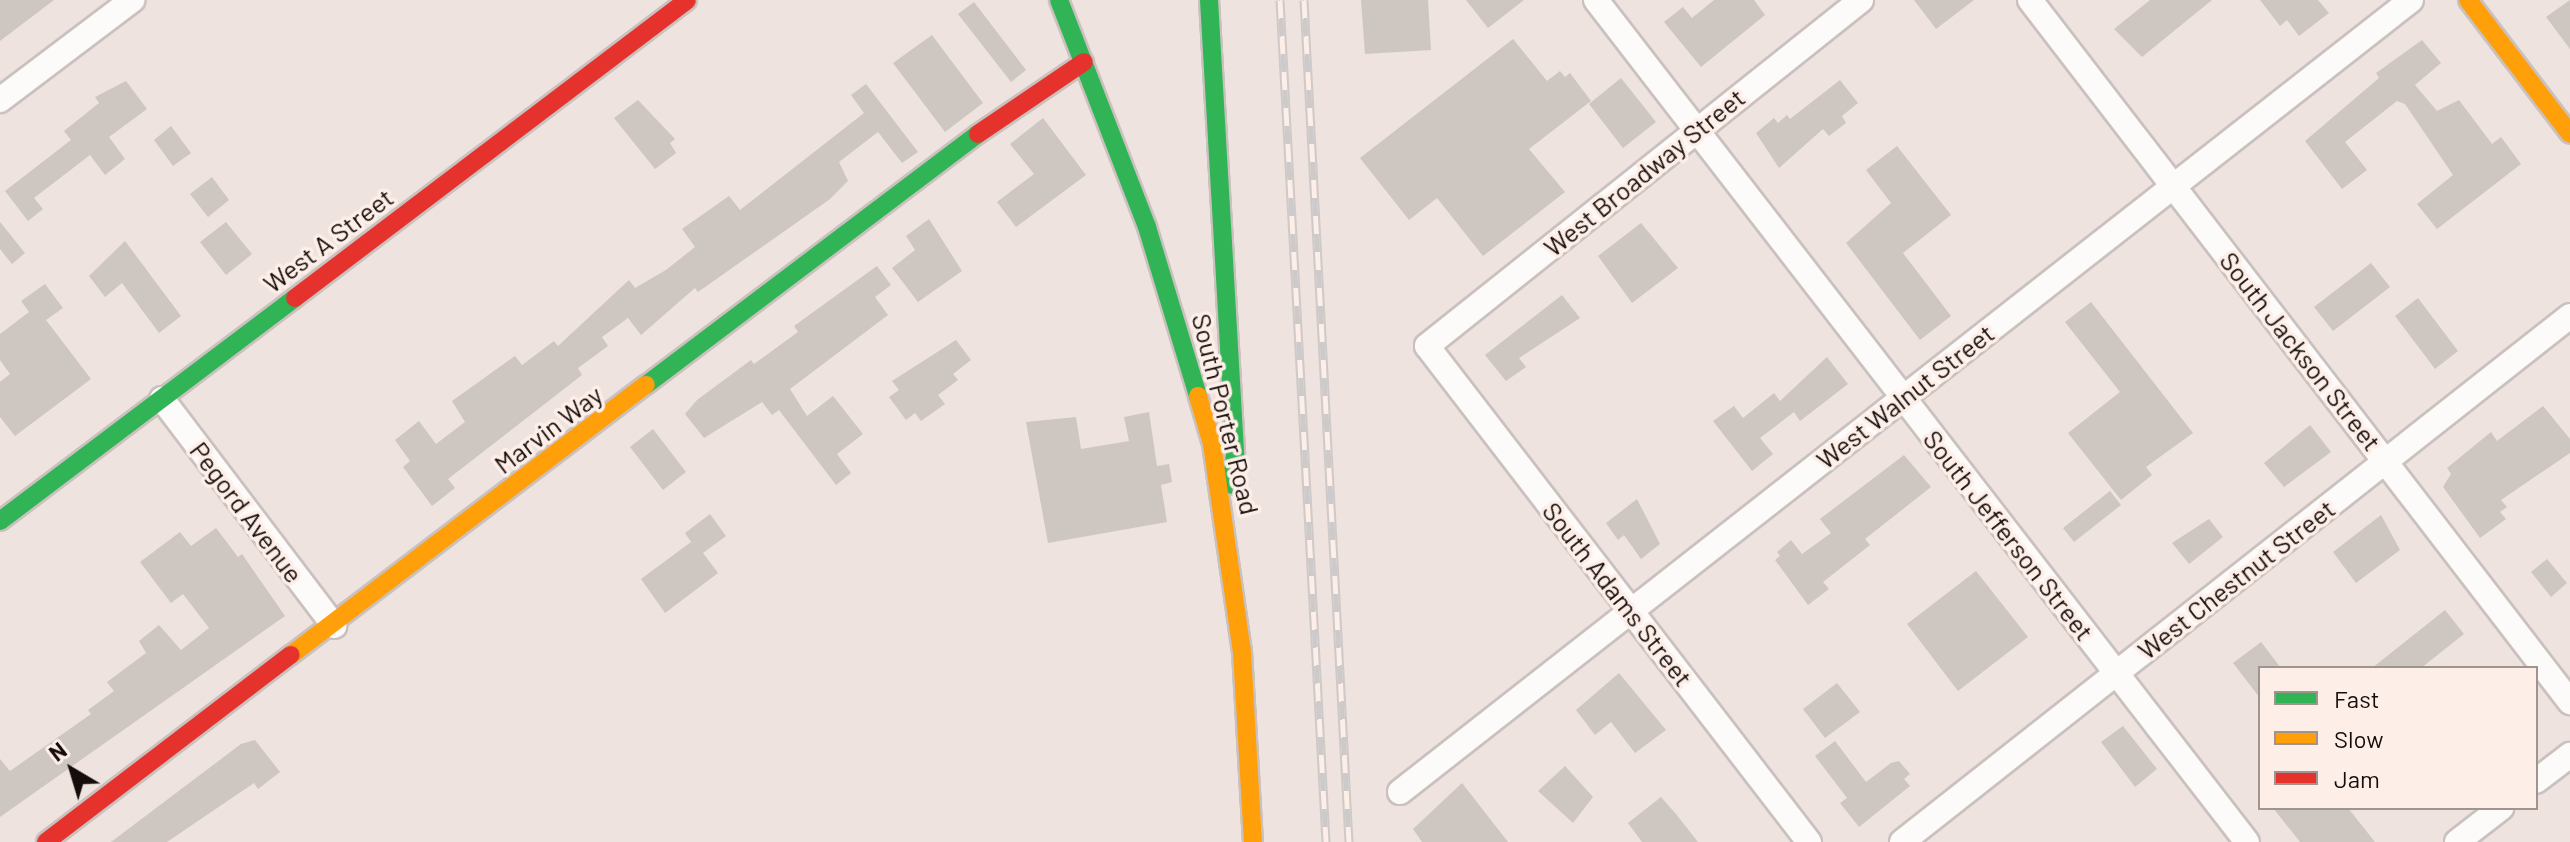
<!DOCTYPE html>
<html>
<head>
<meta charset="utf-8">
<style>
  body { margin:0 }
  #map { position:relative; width:2570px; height:842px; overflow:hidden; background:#eee3de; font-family:Barlow,sans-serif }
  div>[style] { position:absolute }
  .building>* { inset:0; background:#cec6c1 }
  .roads { filter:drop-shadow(2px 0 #cac1bf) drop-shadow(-2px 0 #cac1bf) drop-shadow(0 2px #cac1bf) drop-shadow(0 -2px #cac1bf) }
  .street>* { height:24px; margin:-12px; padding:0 12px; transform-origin:12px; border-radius:12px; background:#fcfbfa }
  .fast>* { height:18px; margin:-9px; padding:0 9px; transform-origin:9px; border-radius:9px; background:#30b455 }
  .slow>* { height:18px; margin:-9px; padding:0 9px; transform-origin:9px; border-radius:9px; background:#ff9f0a }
  .jam>* { height:18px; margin:-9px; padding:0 9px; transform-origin:9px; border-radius:9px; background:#e5322d }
  .rail>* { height:9px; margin-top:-4.5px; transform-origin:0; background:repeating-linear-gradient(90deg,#feeee8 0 18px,#cecac9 0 36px); box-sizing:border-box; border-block:2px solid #cecac9 }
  span { translate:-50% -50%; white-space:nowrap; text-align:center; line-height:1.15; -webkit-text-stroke:7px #feeee8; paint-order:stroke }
  .street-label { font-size:26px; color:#140d0b }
  .legend { position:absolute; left:2258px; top:666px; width:280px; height:144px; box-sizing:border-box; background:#feeee8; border:2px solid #a09490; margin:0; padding:10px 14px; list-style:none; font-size:24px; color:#140d0b }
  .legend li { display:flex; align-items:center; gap:16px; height:40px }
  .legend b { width:40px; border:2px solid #a09490 }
  .north { position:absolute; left:32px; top:730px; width:80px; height:80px; -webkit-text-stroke:6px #feeee8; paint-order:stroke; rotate:322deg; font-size:22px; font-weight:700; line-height:32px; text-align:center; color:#140d0b }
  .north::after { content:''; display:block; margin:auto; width:28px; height:36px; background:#140d0b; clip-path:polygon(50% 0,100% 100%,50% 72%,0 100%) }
</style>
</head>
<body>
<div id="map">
  <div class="building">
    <div style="clip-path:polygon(0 0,54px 0,0 41px)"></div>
    <div style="clip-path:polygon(1361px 0,1428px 0,1431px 50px,1365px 54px)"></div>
    <div style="clip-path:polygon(1466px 0,1524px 0,1488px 28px)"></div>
    <div style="clip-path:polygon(1714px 0,1754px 0,1765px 15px,1701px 67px,1664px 22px,1683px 7px,1692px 18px)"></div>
    <div style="clip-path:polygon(1914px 0,1974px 0,1936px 29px)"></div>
    <div style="clip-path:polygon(2150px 0,2212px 0,2142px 57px,2114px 29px)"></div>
    <div style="clip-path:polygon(2260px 0,2318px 0,2329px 13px,2299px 36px,2287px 20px,2280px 26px)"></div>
    <div style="clip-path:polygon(2570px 0,2570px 49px,2546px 17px)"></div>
    <div style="clip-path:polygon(974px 2px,1026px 70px,1011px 82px,958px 14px)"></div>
    <div style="clip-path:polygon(932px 35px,983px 103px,945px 132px,893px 63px)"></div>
    <div style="clip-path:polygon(1513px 39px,1547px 81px,1560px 71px,1565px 77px,1570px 73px,1591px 101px,1529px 149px,1565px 192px,1483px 256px,1437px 198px,1409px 220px,1360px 158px)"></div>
    <div style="clip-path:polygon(2422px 40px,2441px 63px,2415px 85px,2437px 111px,2459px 100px,2492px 144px,2501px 137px,2521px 164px,2437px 229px,2417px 204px,2453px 175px,2405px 104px,2397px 101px,2345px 142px,2367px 170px,2342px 189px,2305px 141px,2379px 78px,2376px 73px)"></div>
    <div style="clip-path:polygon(1621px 78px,1656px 122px,1623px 148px,1589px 104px)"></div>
    <div style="clip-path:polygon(1840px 80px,1858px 103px,1842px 116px,1846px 123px,1829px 136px,1823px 129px,1779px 168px,1756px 133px,1774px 118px,1778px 123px,1787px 115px,1790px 119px)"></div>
    <div style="clip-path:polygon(126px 81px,147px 109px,109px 137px,125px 159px,105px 175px,90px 155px,34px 198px,43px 209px,28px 221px,5px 191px,71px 140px,64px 131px,99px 103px,95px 97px)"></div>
    <div style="clip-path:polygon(866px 84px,918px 152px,902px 163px,878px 132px,839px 162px,848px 181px,830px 199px,698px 292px,695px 288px,641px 335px,628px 318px,602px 337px,608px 346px,578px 368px,582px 375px,448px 479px,455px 488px,432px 506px,403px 467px,410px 461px,395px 440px,419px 421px,436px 444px,465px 422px,452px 401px,515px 356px,522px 365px,554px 341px,558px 346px,629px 280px,635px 288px,666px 270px,695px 247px,682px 229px,729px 196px,740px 210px,864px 113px,851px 95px)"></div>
    <div style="clip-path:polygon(638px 100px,675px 139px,670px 143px,676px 153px,655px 169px,614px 118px)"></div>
    <div style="clip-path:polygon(1043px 118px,1086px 175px,1016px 227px,997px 202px,1034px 174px,1010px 144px)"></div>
    <div style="clip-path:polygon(171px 126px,191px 153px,173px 166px,154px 140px)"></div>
    <div style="clip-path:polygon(1897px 146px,1951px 215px,1903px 253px,1951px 316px,1920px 340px,1846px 243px,1891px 203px,1866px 170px)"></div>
    <div style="clip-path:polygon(212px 177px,229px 200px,208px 217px,190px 194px)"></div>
    <div style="clip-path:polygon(929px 219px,962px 271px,918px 302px,892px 268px,915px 250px,906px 236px)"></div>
    <div style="clip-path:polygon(0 222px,25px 253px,12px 264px,0 249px)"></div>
    <div style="clip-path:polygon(226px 222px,252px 254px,226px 275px,200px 242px)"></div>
    <div style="clip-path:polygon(1641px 223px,1678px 268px,1632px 303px,1598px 256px)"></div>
    <div style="clip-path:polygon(125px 241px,181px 316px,159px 333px,122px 283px,105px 297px,89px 276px)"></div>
    <div style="clip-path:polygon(2371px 263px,2390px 287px,2333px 331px,2314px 307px)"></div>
    <div style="clip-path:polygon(877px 266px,891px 285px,875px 297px,888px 315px,790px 389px,807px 416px,833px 396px,863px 434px,837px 454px,851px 473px,836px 485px,779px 410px,772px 415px,762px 402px,704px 438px,685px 414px,697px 400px,751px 360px,754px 364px,798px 332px,794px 326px)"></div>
    <div style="clip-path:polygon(45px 284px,63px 308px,46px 320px,91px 379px,15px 436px,0 417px,0 382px,10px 374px,0 360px,0 334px,29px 312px,21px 301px)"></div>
    <div style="clip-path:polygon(1562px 295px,1580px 318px,1519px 358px,1526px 367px,1506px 381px,1485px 355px)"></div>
    <div style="clip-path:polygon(2418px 298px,2458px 351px,2435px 369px,2395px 316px)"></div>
    <div style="clip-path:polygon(2091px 302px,2193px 433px,2146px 467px,2152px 475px,2121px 500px,2068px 433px,2120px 392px,2065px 322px)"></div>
    <div style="clip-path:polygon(956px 340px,971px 360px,953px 374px,958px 380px,938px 395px,945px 404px,921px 421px,915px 413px,906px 420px,889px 397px,899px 390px,892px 381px)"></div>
    <div style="clip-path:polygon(1827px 357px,1848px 384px,1800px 421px,1794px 412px,1760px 438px,1773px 454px,1752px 471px,1713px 421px,1734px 406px,1743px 418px,1774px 393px,1780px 401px)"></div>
    <div style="clip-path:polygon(2543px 406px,2570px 439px,2570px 453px,2501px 500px,2507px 507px,2500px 512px,2506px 519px,2480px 538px,2443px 487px,2451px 474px,2447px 468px,2491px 432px,2497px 441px)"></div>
    <div style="clip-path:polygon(1149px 412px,1157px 466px,1169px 464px,1172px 482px,1161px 485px,1167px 522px,1048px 543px,1026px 422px,1076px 417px,1081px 449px,1129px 441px,1124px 417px)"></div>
    <div style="clip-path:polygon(2310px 425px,2331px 452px,2284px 487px,2264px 463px)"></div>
    <div style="clip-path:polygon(653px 429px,686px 472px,663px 490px,630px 447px)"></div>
    <div style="clip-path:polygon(1904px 455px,1931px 487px,1865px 539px,1870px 545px,1823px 582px,1829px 589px,1808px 605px,1775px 560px,1780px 556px,1777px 552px,1791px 540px,1802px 554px,1831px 533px,1820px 519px)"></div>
    <div style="clip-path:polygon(2110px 491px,2121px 505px,2074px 542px,2063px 528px)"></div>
    <div style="clip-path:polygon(1637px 499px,1660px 544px,1641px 559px,1624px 535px,1618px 540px,1606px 523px)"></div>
    <div style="clip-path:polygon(710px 514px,726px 536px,703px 553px,718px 573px,665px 613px,641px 579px,691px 542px,685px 533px)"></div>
    <div style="clip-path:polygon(2381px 515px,2400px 550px,2356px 583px,2333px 552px)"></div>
    <div style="clip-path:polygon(2209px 519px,2223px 537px,2189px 564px,2172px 543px)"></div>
    <div style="clip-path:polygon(216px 528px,238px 557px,242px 554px,285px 616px,0 817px,0 759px,10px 771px,91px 714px,88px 710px,114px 691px,107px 682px,146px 653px,139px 641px,159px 625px,181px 650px,209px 628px,183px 594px,171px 603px,140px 562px,180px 532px,191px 546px)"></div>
    <div style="clip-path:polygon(2547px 559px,2567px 583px,2551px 597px,2531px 572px)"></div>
    <div style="clip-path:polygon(1976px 571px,2028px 637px,1958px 691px,1907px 624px)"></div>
    <div style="clip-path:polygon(2445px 610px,2464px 634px,2421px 668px,2372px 668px)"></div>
    <div style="clip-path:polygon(2261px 642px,2281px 668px,2260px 668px,2260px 698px,2233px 663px)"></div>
    <div style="clip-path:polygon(1619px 673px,1666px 730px,1635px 753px,1611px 722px,1595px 735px,1576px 710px)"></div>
    <div style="clip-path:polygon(1837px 683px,1860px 712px,1825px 738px,1803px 709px)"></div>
    <div style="clip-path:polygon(2123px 726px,2157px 769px,2135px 787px,2101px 742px)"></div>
    <div style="clip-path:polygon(255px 740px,280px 772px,258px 789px,254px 783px,167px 842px,111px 842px,241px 744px)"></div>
    <div style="clip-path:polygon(1835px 741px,1866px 782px,1891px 763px,1899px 761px,1910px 774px,1904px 779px,1910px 786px,1859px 827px,1840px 803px,1847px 798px,1815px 756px)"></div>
    <div style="clip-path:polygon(1565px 766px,1593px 797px,1573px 823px,1538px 791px)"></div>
    <div style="clip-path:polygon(1462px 783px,1508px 842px,1422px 842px,1413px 829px)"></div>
    <div style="clip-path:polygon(1661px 797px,1676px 814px,1698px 842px,1642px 842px,1628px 823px)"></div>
    <div style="clip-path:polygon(2273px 808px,2348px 808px,2375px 842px,2300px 842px)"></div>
  </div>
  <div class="roads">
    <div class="street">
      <div style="left:1596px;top:0;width:1064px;rotate:52.29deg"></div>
      <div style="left:2030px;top:0;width:886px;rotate:52.43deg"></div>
      <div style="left:0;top:100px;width:166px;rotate:-37.1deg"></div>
      <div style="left:162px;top:399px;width:285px;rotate:52.8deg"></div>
      <div style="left:2536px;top:781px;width:43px;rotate:-37.4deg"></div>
      <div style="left:1400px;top:792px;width:1284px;rotate:-38.07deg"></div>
      <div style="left:1809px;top:842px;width:626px;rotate:-127.6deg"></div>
      <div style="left:1427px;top:346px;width:555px;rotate:-38.56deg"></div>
      <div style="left:1902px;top:842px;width:850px;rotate:-38.22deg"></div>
      <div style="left:2457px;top:842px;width:56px;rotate:-37.7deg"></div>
    </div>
    <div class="fast">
      <div style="left:1059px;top:0;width:243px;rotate:68.8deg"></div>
      <div style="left:1147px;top:227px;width:177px;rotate:73.2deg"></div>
      <div style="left:1209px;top:0;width:456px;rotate:86.7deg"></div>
      <div style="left:1235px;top:455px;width:30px;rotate:98deg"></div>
      <div style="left:646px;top:385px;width:416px;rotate:-37.1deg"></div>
      <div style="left:0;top:521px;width:370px;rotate:-37.1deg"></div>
    </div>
    <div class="slow">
      <div style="left:2468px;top:0;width:168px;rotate:52.7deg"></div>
      <div style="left:1198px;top:396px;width:50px;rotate:73.7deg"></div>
      <div style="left:1212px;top:444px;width:210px;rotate:81.8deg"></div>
      <div style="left:1242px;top:652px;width:190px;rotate:86.7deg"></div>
      <div style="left:291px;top:655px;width:446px;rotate:-37.3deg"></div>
    </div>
    <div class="jam">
      <div style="left:978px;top:134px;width:128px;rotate:-34.2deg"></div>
      <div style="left:295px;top:298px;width:492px;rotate:-37.2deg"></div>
      <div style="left:46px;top:842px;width:308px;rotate:-37.4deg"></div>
    </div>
  </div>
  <div class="rail">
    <div style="left:1280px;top:0;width:843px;rotate:86.87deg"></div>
    <div style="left:1304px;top:0;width:843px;rotate:86.94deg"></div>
  </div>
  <div class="street-label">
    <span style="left:1644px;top:172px;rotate:-39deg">West Broadway Street</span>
    <span style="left:328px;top:240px;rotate:-37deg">West A Street</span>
    <span style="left:2301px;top:351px;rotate:52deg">South Jackson Street</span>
    <span style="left:1905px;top:396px;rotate:-38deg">West Walnut Street</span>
    <span style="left:1226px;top:414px;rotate:76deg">South Porter Road</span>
    <span style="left:548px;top:429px;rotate:-37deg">Marvin Way</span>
    <span style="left:247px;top:512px;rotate:53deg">Pegord Avenue</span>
    <span style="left:2009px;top:535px;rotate:52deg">South Jefferson Street</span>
    <span style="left:2236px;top:579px;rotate:-38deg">West Chestnut Street</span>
    <span style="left:1618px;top:594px;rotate:52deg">South Adams Street</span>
  </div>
  <ul class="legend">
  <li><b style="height:10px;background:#30b455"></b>Fast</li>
  <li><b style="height:10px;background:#ff9f0a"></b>Slow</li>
  <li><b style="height:10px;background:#e5322d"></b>Jam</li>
  </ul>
  <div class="north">N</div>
</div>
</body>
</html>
